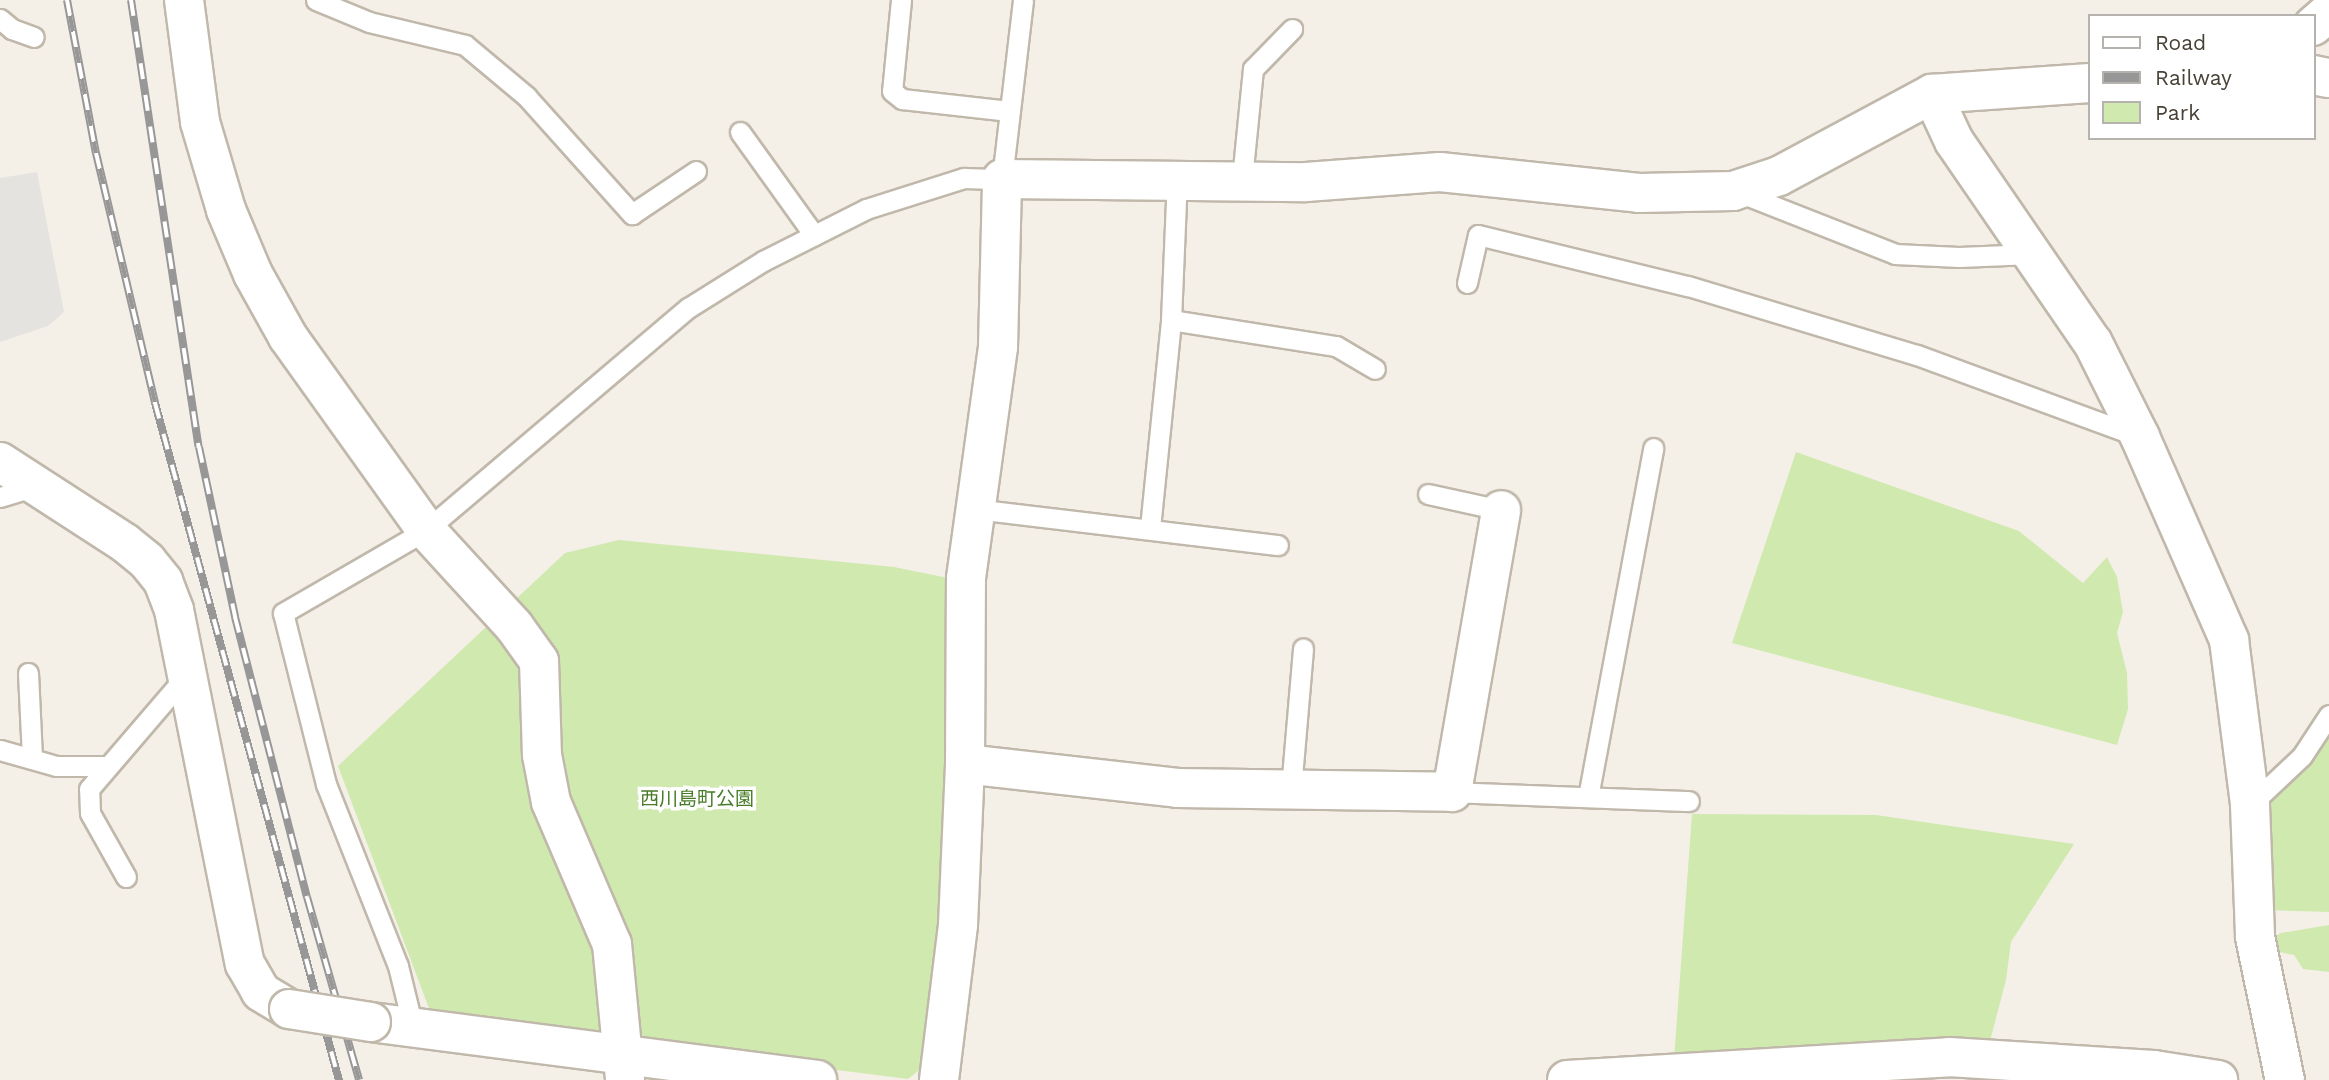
<!DOCTYPE html>
<html>
<head>
<meta charset="utf-8">
<style>
  body { margin:0 }
  #map { position:relative; width:2329px; height:1080px; overflow:hidden; background:#f4f0e8; font-family:"Work Sans","Noto Sans JP",sans-serif }
  div>[style] { position:absolute }
  .green>* { inset:0; background:#d0e9af }
  .parking>* { inset:0; background:#e5e3df }
  .roads { filter:drop-shadow(2px 0 #c0b8aa) drop-shadow(-2px 0 #c0b8aa) drop-shadow(0 2px #c0b8aa) drop-shadow(0 -2px #c0b8aa) }
  .service>* { height:19px; margin:-9.5px; padding:0 9.5px; transform-origin:9.5px; border-radius:9.5px; background:#fff }
  .minor>* { height:38px; margin:-19px; padding:0 19px; transform-origin:19px; border-radius:19px; background:#fff }
  .rail>* { height:8px; margin-top:-4px; transform-origin:0; background:repeating-linear-gradient(90deg,#fff 0 16px,#979797 0 32px); box-sizing:border-box; border-block:2px solid #979797 }
  .bridges { filter:drop-shadow(2px 0 #c0b8aa) drop-shadow(-2px 0 #c0b8aa) drop-shadow(0 2px #c0b8aa) drop-shadow(0 -2px #c0b8aa) }
  .minor-bridge>* { height:38px; margin:-19px; padding:0 19px; transform-origin:19px; border-radius:19px; background:#fff }
  span { translate:-50% -50%; white-space:nowrap; text-align:center; line-height:1.15; -webkit-text-stroke:7px #fff; paint-order:stroke }
  .park-label { font-size:19px; color:#487b27 }
  .legend { position:absolute; left:2088px; top:14px; width:228px; height:126px; box-sizing:border-box; background:#fff; border:2px solid #b6b3af; margin:0; padding:9px 12px; list-style:none; font-size:21px; color:#484136 }
  .legend li { display:flex; align-items:center; gap:14px; height:35px }
  .legend b { width:35px; border:2px solid #b6b3af }
</style>
</head>
<body>
<div id="map">
  <div class="green">
    <div style="clip-path:polygon(1796px 452px,2019px 531px,2083px 583px,2107px 557px,2117px 577px,2123px 612px,2117px 633px,2127px 673px,2128px 709px,2117px 745px,1732px 643px)"></div>
    <div style="clip-path:polygon(619px 540px,894px 567px,958px 580px,955px 777px,923px 1067px,908px 1079px,433px 1019px,338px 766px,565px 553px)"></div>
    <div style="clip-path:polygon(2329px 730px,2329px 912px,2266px 910px,2261px 806px,2300px 774px)"></div>
    <div style="clip-path:polygon(1692px 814px,1876px 815px,2074px 844px,2011px 942px,2006px 980px,1990px 1041px,1674px 1059px)"></div>
    <div style="clip-path:polygon(2329px 925px,2329px 972px,2303px 969px,2294px 955px,2274px 951px,2272px 938px,2281px 933px)"></div>
  </div>
  <div class="parking">
    <div style="clip-path:polygon(37px 172px,64px 312px,48px 326px,0 342px,0 178px)"></div>
  </div>
  <div class="roads">
    <div class="service">
      <div style="left:316px;top:0;width:57px;rotate:22.5deg"></div>
      <div style="left:369px;top:22px;width:99px;rotate:13.5deg"></div>
      <div style="left:465px;top:45px;width:80px;rotate:39.9deg"></div>
      <div style="left:526px;top:96px;width:159px;rotate:48.1deg"></div>
      <div style="left:632px;top:214px;width:77px;rotate:-33.9deg"></div>
      <div style="left:901px;top:0;width:91px;rotate:95.6deg"></div>
      <div style="left:892px;top:91px;width:13px;rotate:39deg"></div>
      <div style="left:902px;top:99px;width:108px;rotate:6.4deg"></div>
      <div style="left:0;top:19px;width:16px;rotate:40deg"></div>
      <div style="left:12px;top:29px;width:23px;rotate:20deg"></div>
      <div style="left:740px;top:132px;width:127px;rotate:54.3deg"></div>
      <div style="left:1242px;top:179px;width:111px;rotate:-84.3deg"></div>
      <div style="left:1253px;top:69px;width:56px;rotate:-45.7deg"></div>
      <div style="left:1738px;top:192px;width:169px;rotate:21.5deg"></div>
      <div style="left:1895px;top:254px;width:64px;rotate:2.7deg"></div>
      <div style="left:1959px;top:257px;width:73px;rotate:-2.4deg"></div>
      <div style="left:1467px;top:283px;width:49px;rotate:-77.1deg"></div>
      <div style="left:1478px;top:235px;width:216px;rotate:13.7deg"></div>
      <div style="left:1688px;top:286px;width:239px;rotate:16.8deg"></div>
      <div style="left:1917px;top:355px;width:232px;rotate:20.2deg"></div>
      <div style="left:1171px;top:320px;width:167px;rotate:9deg"></div>
      <div style="left:1336px;top:346px;width:45px;rotate:30.5deg"></div>
      <div style="left:1428px;top:494px;width:75px;rotate:12.4deg"></div>
      <div style="left:0;top:497px;width:38px;rotate:-17deg"></div>
      <div style="left:975px;top:509px;width:305px;rotate:6.8deg"></div>
      <div style="left:1150px;top:528px;width:209px;rotate:-84.2deg"></div>
      <div style="left:1171px;top:320px;width:141px;rotate:-87.6deg"></div>
      <div style="left:28px;top:673px;width:85px;rotate:87.3deg"></div>
      <div style="left:0;top:750px;width:58px;rotate:15.9deg"></div>
      <div style="left:56px;top:766px;width:52px"></div>
      <div style="left:1291px;top:789px;width:141px;rotate:-85.1deg"></div>
      <div style="left:1452px;top:792px;width:237px;rotate:2.2deg"></div>
      <div style="left:1588px;top:797px;width:355px;rotate:-79.4deg"></div>
      <div style="left:2250px;top:805px;width:71px;rotate:-43.3deg"></div>
      <div style="left:2302px;top:756px;width:49px;rotate:-56.6deg"></div>
      <div style="left:126px;top:877px;width:73px;rotate:-119.4deg"></div>
      <div style="left:90px;top:813px;width:24px;rotate:-92deg"></div>
      <div style="left:89px;top:789px;width:149px;rotate:-49.4deg"></div>
      <div style="left:413px;top:1027px;width:63px;rotate:-103.8deg"></div>
      <div style="left:398px;top:966px;width:196px;rotate:-111.6deg"></div>
      <div style="left:326px;top:784px;width:176px;rotate:-104.1deg"></div>
      <div style="left:283px;top:613px;width:165px;rotate:-30.1deg"></div>
      <div style="left:426px;top:530px;width:343px;rotate:-40.3deg"></div>
      <div style="left:688px;top:308px;width:89px;rotate:-32.1deg"></div>
      <div style="left:763px;top:261px;width:115px;rotate:-26.8deg"></div>
      <div style="left:866px;top:209px;width:103px;rotate:-17.6deg"></div>
      <div style="left:964px;top:178px;width:38px;rotate:2deg"></div>
      <div style="left:1002px;top:179px;width:180px;rotate:-83.3deg"></div>
    </div>
    <div class="minor">
      <div style="left:184px;top:0;width:123px;rotate:82.5deg"></div>
      <div style="left:200px;top:122px;width:92px;rotate:73.5deg"></div>
      <div style="left:226px;top:210px;width:69px;rotate:67.1deg"></div>
      <div style="left:253px;top:274px;width:72px;rotate:60.9deg"></div>
      <div style="left:288px;top:337px;width:237px;rotate:54.4deg"></div>
      <div style="left:426px;top:530px;width:130px;rotate:47.5deg"></div>
      <div style="left:514px;top:626px;width:43px;rotate:54.5deg"></div>
      <div style="left:539px;top:661px;width:94px;rotate:88.2deg"></div>
      <div style="left:542px;top:755px;width:48px;rotate:79.2deg"></div>
      <div style="left:551px;top:802px;width:155px;rotate:66.8deg"></div>
      <div style="left:612px;top:944px;width:137px;rotate:84.5deg"></div>
      <div style="left:2313px;top:26px;width:21px;rotate:-41deg"></div>
      <div style="left:2313px;top:75px;width:16px;rotate:11deg"></div>
      <div style="left:1932px;top:94px;width:52px;rotate:64.9deg"></div>
      <div style="left:1954px;top:141px;width:245px;rotate:55.5deg"></div>
      <div style="left:2093px;top:343px;width:105px;rotate:63.4deg"></div>
      <div style="left:2140px;top:437px;width:222px;rotate:66.3deg"></div>
      <div style="left:2229px;top:640px;width:166px;rotate:82.7deg"></div>
      <div style="left:2250px;top:805px;width:132px;rotate:87.8deg"></div>
      <div style="left:2255px;top:937px;width:146px;rotate:78.2deg"></div>
      <div style="left:0;top:462px;width:149px;rotate:32.9deg"></div>
      <div style="left:125px;top:543px;width:28px;rotate:39deg"></div>
      <div style="left:147px;top:561px;width:26px;rotate:51deg"></div>
      <div style="left:163px;top:581px;width:31px;rotate:69deg"></div>
      <div style="left:174px;top:610px;width:361px;rotate:78.7deg"></div>
      <div style="left:245px;top:964px;width:32px;rotate:60deg"></div>
      <div style="left:261px;top:992px;width:33px;rotate:31deg"></div>
      <div style="left:965px;top:764px;width:214px;rotate:6.4deg"></div>
      <div style="left:1178px;top:788px;width:274px;rotate:0.8deg"></div>
      <div style="left:1452px;top:792px;width:286px;rotate:-80.1deg"></div>
      <div style="left:371px;top:1022px;width:450px;rotate:7.4deg"></div>
      <div style="left:939px;top:1080px;width:156px;rotate:-83deg"></div>
      <div style="left:958px;top:925px;width:161px;rotate:-87.5deg"></div>
      <div style="left:965px;top:764px;width:186px;rotate:-89.7deg"></div>
      <div style="left:966px;top:578px;width:233px;rotate:-82.1deg"></div>
      <div style="left:998px;top:347px;width:168px;rotate:-88.6deg"></div>
      <div style="left:1002px;top:179px;width:304px;rotate:0.6deg"></div>
      <div style="left:1306px;top:182px;width:134px;rotate:-4.3deg"></div>
      <div style="left:1440px;top:172px;width:200px;rotate:6deg"></div>
      <div style="left:1639px;top:193px;width:94px;rotate:-1.2deg"></div>
      <div style="left:1733px;top:191px;width:48px;rotate:-18.1deg"></div>
      <div style="left:1779px;top:176px;width:174px;rotate:-28.2deg"></div>
      <div style="left:1932px;top:94px;width:157px;rotate:-4deg"></div>
      <div style="left:1567px;top:1080px;width:383px;rotate:-3.4deg"></div>
      <div style="left:1949px;top:1057px;width:205px;rotate:3.6deg"></div>
      <div style="left:2154px;top:1070px;width:65px;rotate:8.9deg"></div>
    </div>
  </div>
  <div class="rail">
    <div style="left:67px;top:0;width:156px;rotate:79.3deg"></div>
    <div style="left:96px;top:153px;width:257px;rotate:76.7deg"></div>
    <div style="left:155px;top:403px;width:702px;rotate:74.8deg"></div>
    <div style="left:131px;top:0;width:452px;rotate:81.4deg"></div>
    <div style="left:199px;top:447px;width:174px;rotate:78deg"></div>
    <div style="left:235px;top:617px;width:289px;rotate:75.6deg"></div>
    <div style="left:307px;top:897px;width:190px;rotate:74.1deg"></div>
  </div>
  <div class="bridges">
    <div class="minor-bridge">
      <div style="left:289px;top:1009px;width:83px;rotate:9deg"></div>
    </div>
  </div>
  <div class="park-label">
    <span style="left:697px;top:799px">西川島町公園</span>
  </div>
  <ul class="legend">
  <li><b style="height:9px;background:#fff"></b>Road</li>
  <li><b style="height:9px;background:#979797"></b>Railway</li>
  <li><b style="height:19px;background:#d0e9af"></b>Park</li>
  </ul>
</div>
</body>
</html>
